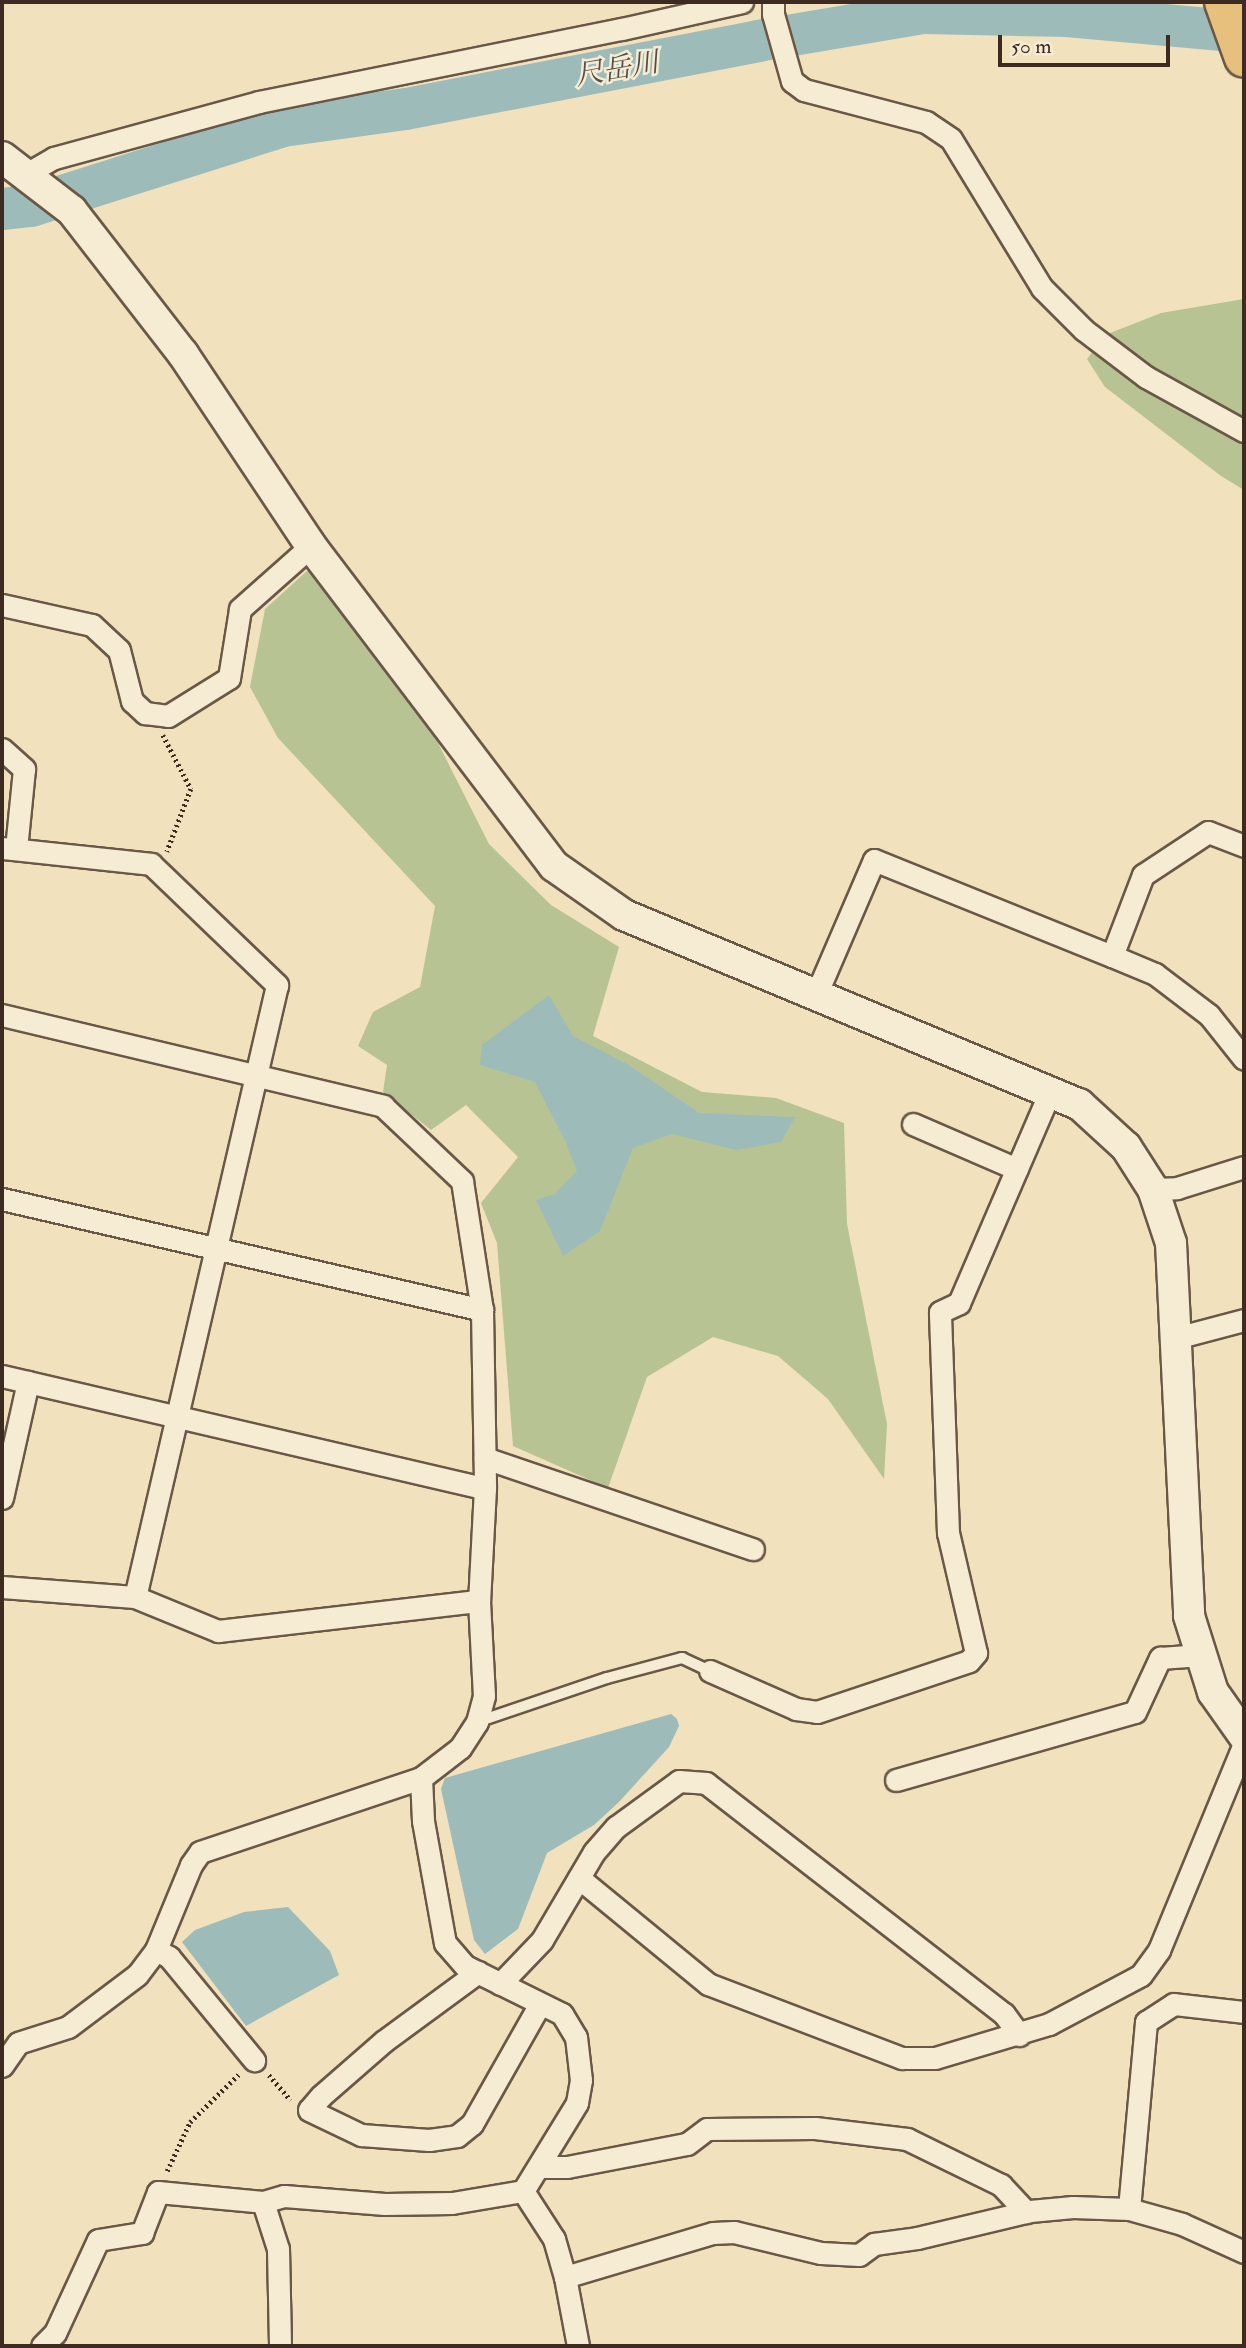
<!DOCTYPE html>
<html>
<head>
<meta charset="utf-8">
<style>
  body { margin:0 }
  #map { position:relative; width:1246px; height:2348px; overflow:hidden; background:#f1e1bd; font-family:"IM FELL Double Pica","Noto Serif JP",serif }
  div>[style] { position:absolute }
  .green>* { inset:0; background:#b7c393 }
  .water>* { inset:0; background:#9dbcb9 }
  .river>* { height:42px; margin:-21px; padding:0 21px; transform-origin:21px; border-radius:21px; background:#9dbcb9 }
  .path>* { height:4.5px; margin-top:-2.25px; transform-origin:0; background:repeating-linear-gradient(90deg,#3d2a20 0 2px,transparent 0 5.5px) }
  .roads { filter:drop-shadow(2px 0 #6a5847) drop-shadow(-2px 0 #6a5847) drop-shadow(0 2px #6a5847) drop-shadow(0 -2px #6a5847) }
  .lane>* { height:10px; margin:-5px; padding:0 5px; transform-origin:5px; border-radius:5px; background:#f6ecd4 }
  .street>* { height:21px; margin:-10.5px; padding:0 10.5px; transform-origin:10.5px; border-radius:10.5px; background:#f6ecd4 }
  .secondary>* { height:30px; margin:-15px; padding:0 15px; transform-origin:15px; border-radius:15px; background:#f6ecd4 }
  .highway>* { height:38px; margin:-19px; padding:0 19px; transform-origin:19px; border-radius:19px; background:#e8c07e }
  span { translate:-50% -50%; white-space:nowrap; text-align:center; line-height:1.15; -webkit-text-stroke:5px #f6ecd4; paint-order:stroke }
  .water-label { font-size:28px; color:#554e46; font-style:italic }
  .frame { position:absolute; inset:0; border:4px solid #3d2a20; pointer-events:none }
  .scale { position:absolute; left:998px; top:35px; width:172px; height:32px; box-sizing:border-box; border:4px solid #3d2a20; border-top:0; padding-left:9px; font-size:21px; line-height:24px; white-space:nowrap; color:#3d2a20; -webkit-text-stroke:5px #f6ecd4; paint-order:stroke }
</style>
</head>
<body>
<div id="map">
  <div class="green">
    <div style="clip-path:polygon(1244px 299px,1244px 490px,1221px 476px,1105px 387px,1087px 359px,1105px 335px,1161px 313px)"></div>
    <div style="clip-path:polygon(308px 570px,437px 741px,489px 844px,551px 905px,619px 947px,593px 1036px,702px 1092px,776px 1098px,844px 1123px,847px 1224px,887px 1424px,884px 1479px,828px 1399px,778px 1356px,713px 1337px,647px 1377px,608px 1488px,513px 1446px,497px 1243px,481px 1203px,518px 1157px,466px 1105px,431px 1130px,383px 1092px,387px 1065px,358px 1046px,373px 1012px,420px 987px,435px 906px,278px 738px,250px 687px,265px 609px)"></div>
  </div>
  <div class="water">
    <div style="clip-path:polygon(549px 995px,573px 1036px,627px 1064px,699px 1113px,795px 1117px,781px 1142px,736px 1150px,672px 1134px,633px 1148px,600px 1231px,563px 1256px,536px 1200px,555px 1194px,577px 1171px,566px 1143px,535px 1082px,480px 1065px,482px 1045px)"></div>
    <div style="clip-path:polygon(671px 1714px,677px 1719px,679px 1726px,669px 1747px,619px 1802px,594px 1825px,547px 1853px,518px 1929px,485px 1954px,474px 1940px,441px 1789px,445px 1778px)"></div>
    <div style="clip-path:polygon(288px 1907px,330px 1951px,339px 1975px,246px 2026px,182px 1942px,195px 1930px,244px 1912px)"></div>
  </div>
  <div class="river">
    <div style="left:2px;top:209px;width:29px;rotate:-6deg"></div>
    <div style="left:31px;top:206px;width:264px;rotate:-17.6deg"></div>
    <div style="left:283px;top:126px;width:124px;rotate:-7.9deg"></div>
    <div style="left:406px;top:109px;width:359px;rotate:-10.9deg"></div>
    <div style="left:758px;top:41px;width:167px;rotate:-9.6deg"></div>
    <div style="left:923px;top:13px;width:144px;rotate:1.2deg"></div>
    <div style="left:1067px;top:16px;width:178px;rotate:5.2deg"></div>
  </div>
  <div class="path">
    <div style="left:163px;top:735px;width:61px;rotate:62.6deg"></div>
    <div style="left:191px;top:789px;width:67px;rotate:110.9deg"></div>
    <div style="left:269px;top:2075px;width:33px;rotate:49deg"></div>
    <div style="left:167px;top:2171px;width:54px;rotate:-64.9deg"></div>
    <div style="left:190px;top:2122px;width:70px;rotate:-44.4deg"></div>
  </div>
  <div class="roads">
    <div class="lane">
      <div style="left:477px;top:1722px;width:137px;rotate:-18.7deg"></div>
      <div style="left:607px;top:1678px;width:78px;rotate:-14.9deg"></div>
      <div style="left:682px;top:1658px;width:31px;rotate:25deg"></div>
    </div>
    <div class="street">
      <div style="left:773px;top:2px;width:12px;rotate:90deg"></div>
      <div style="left:773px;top:14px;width:70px;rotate:74.2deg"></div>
      <div style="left:792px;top:81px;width:15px;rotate:37deg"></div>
      <div style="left:804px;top:90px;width:126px;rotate:14.7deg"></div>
      <div style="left:926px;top:122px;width:30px;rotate:34deg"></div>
      <div style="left:951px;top:139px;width:175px;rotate:58.6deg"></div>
      <div style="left:1042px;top:288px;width:59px;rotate:45deg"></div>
      <div style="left:1084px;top:330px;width:78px;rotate:37.2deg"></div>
      <div style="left:1146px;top:377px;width:112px;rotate:28.9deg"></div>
      <div style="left:26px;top:174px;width:32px;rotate:-30deg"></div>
      <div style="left:54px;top:158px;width:213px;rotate:-15.3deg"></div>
      <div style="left:259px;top:102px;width:370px;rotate:-11.4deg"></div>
      <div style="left:622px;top:29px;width:123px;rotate:-12.7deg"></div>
      <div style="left:2px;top:605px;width:92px;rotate:12.5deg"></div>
      <div style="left:92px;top:625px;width:37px;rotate:43deg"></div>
      <div style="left:119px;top:650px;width:53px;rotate:75.7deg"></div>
      <div style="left:132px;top:701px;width:18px;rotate:43deg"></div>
      <div style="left:145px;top:713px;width:23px;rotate:7deg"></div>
      <div style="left:168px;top:716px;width:72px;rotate:-31.9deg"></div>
      <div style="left:229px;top:678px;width:70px;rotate:-80.9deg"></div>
      <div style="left:240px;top:609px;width:95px;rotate:-41.6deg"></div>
      <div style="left:2px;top:749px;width:30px;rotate:42deg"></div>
      <div style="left:24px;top:769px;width:80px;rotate:95.7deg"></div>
      <div style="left:2px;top:848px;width:150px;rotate:6.1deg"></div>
      <div style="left:151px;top:864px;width:175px;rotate:43.8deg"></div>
      <div style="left:277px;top:985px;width:628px;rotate:103.06deg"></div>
      <div style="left:1112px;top:956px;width:47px;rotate:22.7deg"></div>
      <div style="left:1155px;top:974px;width:68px;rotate:37.2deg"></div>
      <div style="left:1209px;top:1015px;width:56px;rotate:51.5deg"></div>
      <div style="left:815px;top:997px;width:149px;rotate:-66.7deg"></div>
      <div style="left:874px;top:860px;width:257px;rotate:22deg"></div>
      <div style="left:1112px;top:956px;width:87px;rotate:-69.1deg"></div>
      <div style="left:1143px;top:875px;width:78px;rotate:-33.5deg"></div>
      <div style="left:1208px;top:832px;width:39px;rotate:21deg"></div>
      <div style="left:2px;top:1015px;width:392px;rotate:13.4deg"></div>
      <div style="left:383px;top:1106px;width:109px;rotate:43.5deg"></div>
      <div style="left:462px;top:1181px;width:131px;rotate:81.2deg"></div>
      <div style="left:482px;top:1310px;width:178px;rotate:89deg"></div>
      <div style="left:485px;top:1488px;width:113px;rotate:93deg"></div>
      <div style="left:479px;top:1601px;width:95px;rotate:87deg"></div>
      <div style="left:484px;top:1696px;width:27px;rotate:105deg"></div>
      <div style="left:477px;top:1722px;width:31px;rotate:123deg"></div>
      <div style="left:460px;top:1748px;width:49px;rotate:142.4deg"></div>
      <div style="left:421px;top:1778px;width:233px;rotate:161.5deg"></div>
      <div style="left:200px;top:1852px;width:16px;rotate:125deg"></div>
      <div style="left:191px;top:1865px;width:92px;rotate:112.4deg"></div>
      <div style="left:156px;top:1950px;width:31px;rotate:127deg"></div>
      <div style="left:137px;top:1975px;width:86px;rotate:143deg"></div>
      <div style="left:68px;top:2027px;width:52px;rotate:162.3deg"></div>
      <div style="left:18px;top:2043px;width:28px;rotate:125deg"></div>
      <div style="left:913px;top:1124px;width:113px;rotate:23.4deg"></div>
      <div style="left:1153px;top:1189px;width:24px;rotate:-2deg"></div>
      <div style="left:1177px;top:1188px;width:70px;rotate:-17.4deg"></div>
      <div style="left:2px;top:1199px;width:493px;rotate:13deg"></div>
      <div style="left:1176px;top:1338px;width:70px;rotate:-14.8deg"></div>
      <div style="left:2px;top:1376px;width:496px;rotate:13.1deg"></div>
      <div style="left:485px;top:1458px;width:283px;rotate:18.8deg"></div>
      <div style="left:2px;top:1498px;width:119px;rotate:-77.4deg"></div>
      <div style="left:2px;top:1587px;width:133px;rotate:4.3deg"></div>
      <div style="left:135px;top:1597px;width:90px;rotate:22.3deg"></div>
      <div style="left:218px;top:1631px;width:263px;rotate:-6.6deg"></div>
      <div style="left:710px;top:1671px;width:94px;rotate:23.8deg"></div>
      <div style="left:796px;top:1709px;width:21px;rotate:8deg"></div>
      <div style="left:817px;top:1712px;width:160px;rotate:-18.5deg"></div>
      <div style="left:969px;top:1661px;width:11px;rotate:-49deg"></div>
      <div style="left:976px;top:1653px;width:123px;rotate:-103.1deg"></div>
      <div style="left:948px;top:1533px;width:221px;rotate:-92.1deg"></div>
      <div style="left:940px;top:1312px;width:21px;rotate:-25deg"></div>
      <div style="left:959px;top:1303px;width:230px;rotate:-66.7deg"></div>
      <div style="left:421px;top:1778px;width:43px;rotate:87.3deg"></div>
      <div style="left:423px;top:1821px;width:124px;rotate:79.8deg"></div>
      <div style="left:445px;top:1943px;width:30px;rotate:49deg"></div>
      <div style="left:465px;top:1966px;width:108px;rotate:26.3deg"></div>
      <div style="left:562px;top:2014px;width:27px;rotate:59deg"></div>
      <div style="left:576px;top:2037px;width:43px;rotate:83.4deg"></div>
      <div style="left:581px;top:2080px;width:23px;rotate:100deg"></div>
      <div style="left:577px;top:2103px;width:103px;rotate:121.5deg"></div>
      <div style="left:523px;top:2191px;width:57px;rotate:57.1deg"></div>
      <div style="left:554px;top:2239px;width:40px;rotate:74deg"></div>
      <div style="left:565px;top:2277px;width:70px;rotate:79.3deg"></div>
      <div style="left:896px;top:1780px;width:248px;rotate:-15.9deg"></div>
      <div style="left:1135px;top:1712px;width:60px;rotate:-65.2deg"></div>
      <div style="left:1160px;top:1658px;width:41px;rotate:-4.2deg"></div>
      <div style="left:579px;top:1878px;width:167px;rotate:39.4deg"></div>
      <div style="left:708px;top:1984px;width:208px;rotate:20.9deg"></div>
      <div style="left:902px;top:2058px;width:33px"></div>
      <div style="left:935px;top:2058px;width:119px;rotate:-16.6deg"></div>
      <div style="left:1049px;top:2024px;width:104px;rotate:-28deg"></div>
      <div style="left:1141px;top:1975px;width:31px;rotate:-54deg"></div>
      <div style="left:1159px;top:1950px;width:223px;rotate:-67.6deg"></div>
      <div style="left:156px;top:1950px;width:15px;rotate:28deg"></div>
      <div style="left:169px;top:1957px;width:134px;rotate:50.5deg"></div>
      <div style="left:478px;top:1972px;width:117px;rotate:143.7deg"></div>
      <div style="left:384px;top:2041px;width:84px;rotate:138.9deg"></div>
      <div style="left:321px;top:2096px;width:18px;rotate:131deg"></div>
      <div style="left:309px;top:2110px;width:58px;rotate:25.7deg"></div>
      <div style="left:361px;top:2135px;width:68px;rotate:4.2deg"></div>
      <div style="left:429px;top:2140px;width:28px;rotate:-8deg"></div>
      <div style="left:457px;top:2136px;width:19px;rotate:-39deg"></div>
      <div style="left:472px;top:2124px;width:138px;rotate:-60.5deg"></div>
      <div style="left:500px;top:1984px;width:61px;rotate:-46.3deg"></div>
      <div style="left:542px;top:1940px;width:102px;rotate:-59.4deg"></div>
      <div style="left:594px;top:1852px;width:33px;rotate:-49deg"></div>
      <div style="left:616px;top:1827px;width:78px;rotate:-36.1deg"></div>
      <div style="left:679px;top:1781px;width:27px;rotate:4deg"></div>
      <div style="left:706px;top:1783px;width:377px;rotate:37.8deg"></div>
      <div style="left:1004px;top:2014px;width:26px;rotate:54deg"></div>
      <div style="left:541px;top:2167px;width:26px"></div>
      <div style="left:567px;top:2167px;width:122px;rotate:-10.9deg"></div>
      <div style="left:687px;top:2144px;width:25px;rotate:-37deg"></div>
      <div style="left:707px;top:2129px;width:108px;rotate:-0.5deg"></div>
      <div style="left:815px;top:2128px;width:93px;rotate:6.8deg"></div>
      <div style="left:907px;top:2139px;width:105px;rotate:26.1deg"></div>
      <div style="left:1001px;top:2185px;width:37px;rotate:47deg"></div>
      <div style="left:263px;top:2202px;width:22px;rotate:-16deg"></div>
      <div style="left:284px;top:2196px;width:101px;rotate:4.5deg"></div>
      <div style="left:385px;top:2204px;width:67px;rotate:-0.9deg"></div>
      <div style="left:452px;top:2203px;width:72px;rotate:-9.6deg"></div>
      <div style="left:1129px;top:2209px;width:188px;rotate:-84.8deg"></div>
      <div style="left:1146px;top:2022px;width:33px;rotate:-33deg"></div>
      <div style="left:1174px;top:2004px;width:70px;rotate:6.5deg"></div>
      <div style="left:565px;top:2277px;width:154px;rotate:-16.6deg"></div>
      <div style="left:713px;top:2233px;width:21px;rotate:-3deg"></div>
      <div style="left:734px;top:2232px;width:89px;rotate:13.6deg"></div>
      <div style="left:821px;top:2253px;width:38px;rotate:3deg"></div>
      <div style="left:859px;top:2255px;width:19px;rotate:-36deg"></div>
      <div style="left:874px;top:2244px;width:43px;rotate:-7.9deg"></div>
      <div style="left:917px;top:2238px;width:116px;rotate:-13.4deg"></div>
      <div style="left:1030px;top:2211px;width:43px;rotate:-5.3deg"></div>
      <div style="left:1073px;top:2207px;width:56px;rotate:2deg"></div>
      <div style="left:1129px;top:2209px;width:55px;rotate:15.8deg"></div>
      <div style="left:1182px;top:2224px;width:68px;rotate:24.3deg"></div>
      <div style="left:42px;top:2346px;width:18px;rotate:-45deg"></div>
      <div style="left:55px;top:2333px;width:102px;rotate:-65.2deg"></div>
      <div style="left:98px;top:2240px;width:45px;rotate:-9deg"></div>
      <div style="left:142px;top:2233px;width:44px;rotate:-68.7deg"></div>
      <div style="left:158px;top:2192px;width:105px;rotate:5.4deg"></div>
      <div style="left:263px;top:2202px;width:49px;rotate:72.3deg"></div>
      <div style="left:278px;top:2249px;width:97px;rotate:88.8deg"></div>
    </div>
    <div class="secondary">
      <div style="left:2px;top:157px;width:88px;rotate:37.6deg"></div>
      <div style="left:72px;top:211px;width:181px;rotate:52.2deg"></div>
      <div style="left:183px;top:354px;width:231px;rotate:56.3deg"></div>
      <div style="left:311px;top:546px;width:402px;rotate:52.8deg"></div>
      <div style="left:554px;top:866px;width:85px;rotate:35deg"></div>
      <div style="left:624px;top:915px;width:493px;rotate:22.6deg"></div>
      <div style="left:1079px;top:1104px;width:64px;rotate:42.5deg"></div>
      <div style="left:1126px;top:1147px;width:50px;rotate:57.3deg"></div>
      <div style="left:1153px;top:1189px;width:57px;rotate:71.6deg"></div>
      <div style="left:1171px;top:1243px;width:373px;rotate:87.2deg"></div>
      <div style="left:1189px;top:1616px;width:80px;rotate:72.5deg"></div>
      <div style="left:1213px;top:1692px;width:54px;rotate:54.8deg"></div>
    </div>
    <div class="highway">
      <div style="left:1224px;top:2px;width:59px;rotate:70.3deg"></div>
    </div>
  </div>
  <div class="water-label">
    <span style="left:617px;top:70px;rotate:-10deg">尺岳川</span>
  </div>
  <div class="frame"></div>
  <div class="scale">50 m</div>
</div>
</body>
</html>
